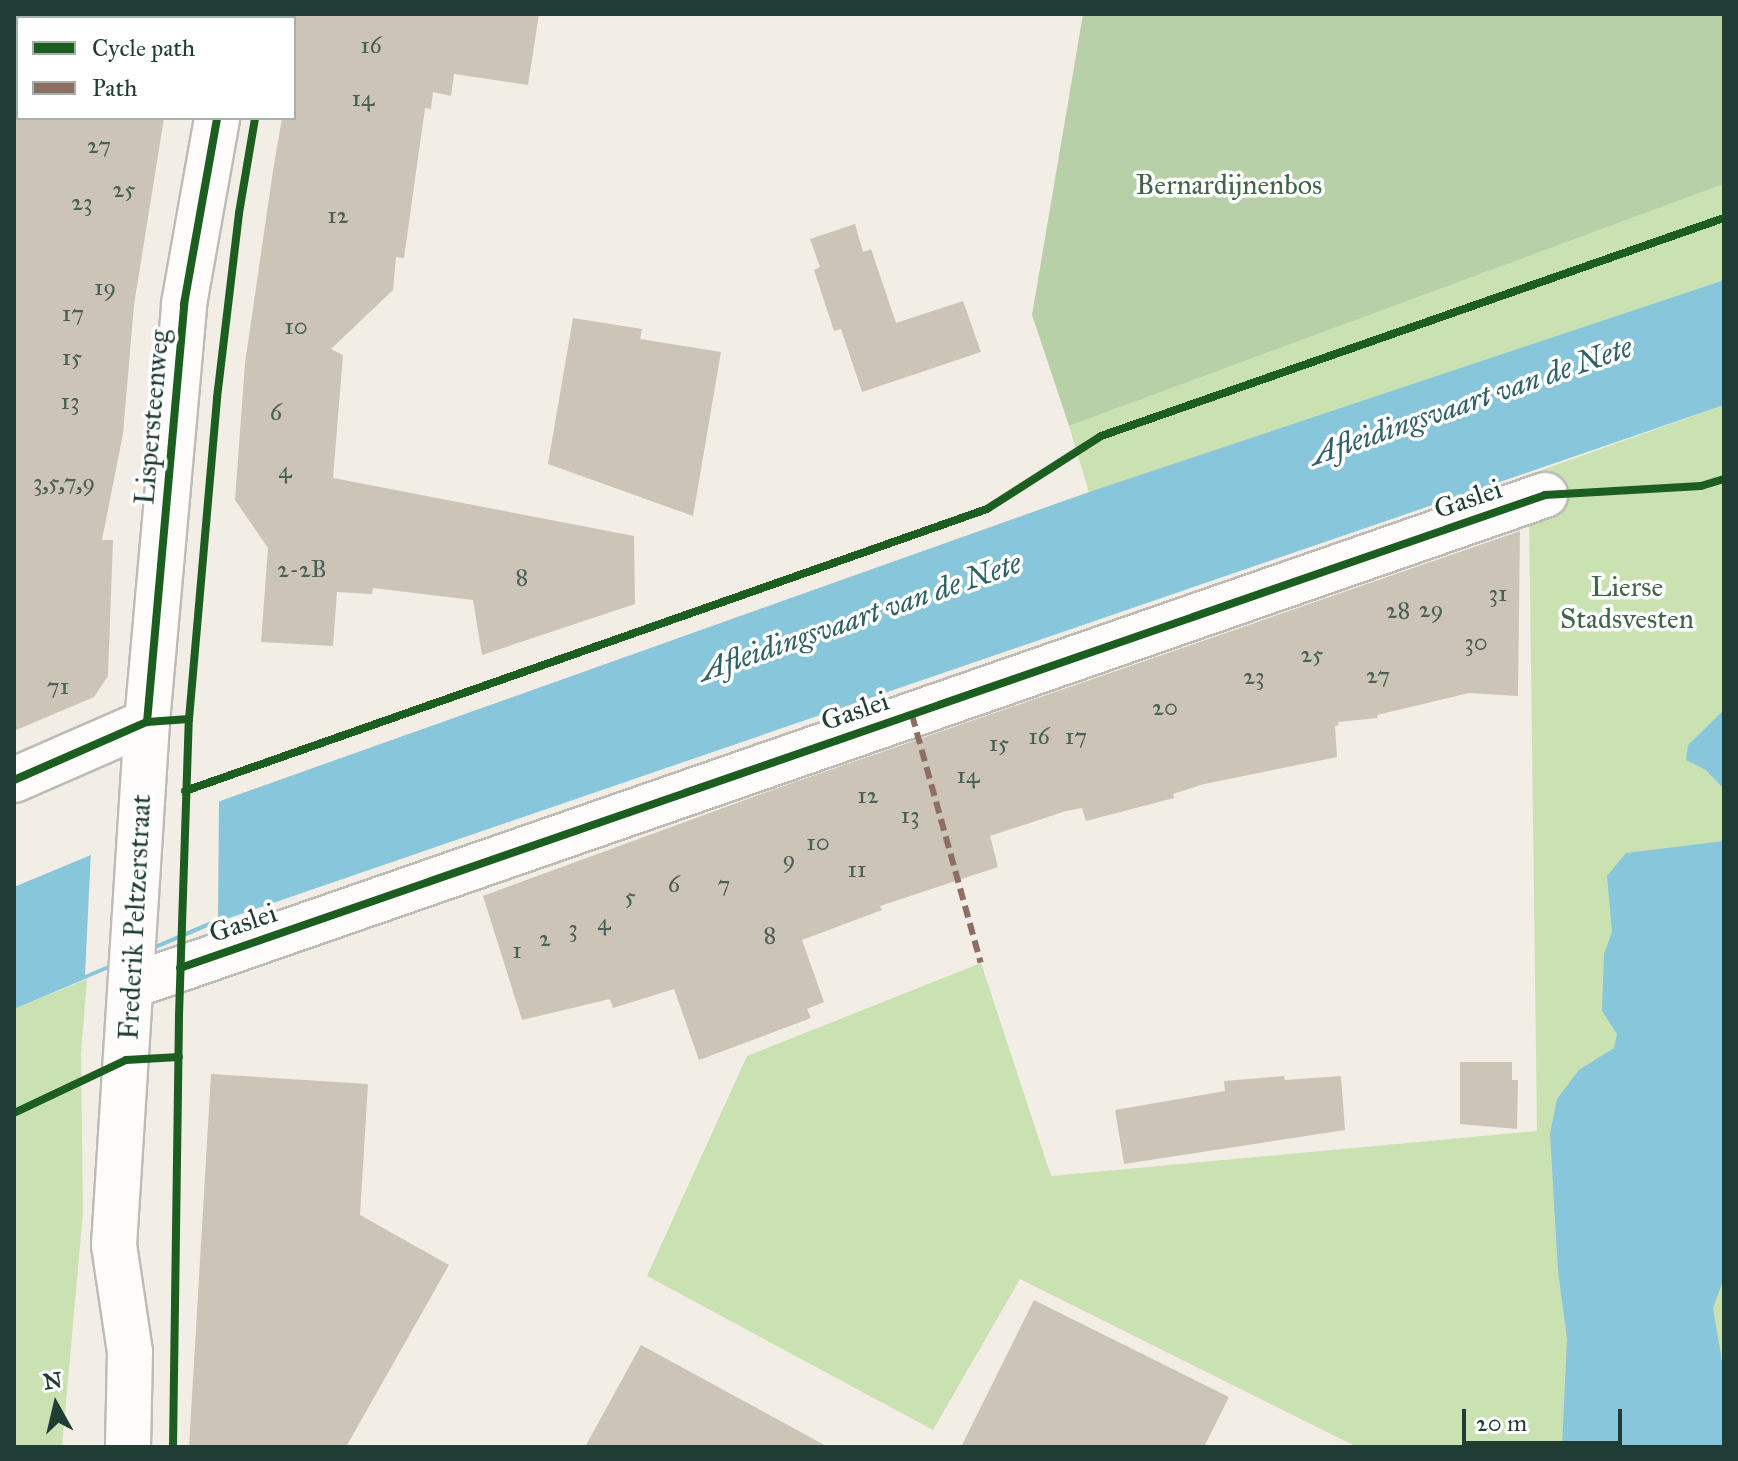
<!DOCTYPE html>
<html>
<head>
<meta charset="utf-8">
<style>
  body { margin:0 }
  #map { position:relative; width:1738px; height:1461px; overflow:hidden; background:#f2ede5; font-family:"IM FELL Great Primer",serif }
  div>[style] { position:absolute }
  .green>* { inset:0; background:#cae2b1 }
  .forest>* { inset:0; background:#b7d0a7 }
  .water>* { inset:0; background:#87c6db }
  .pier>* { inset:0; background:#f2ede5 }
  .building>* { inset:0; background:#cdc4b8 }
  .roads { filter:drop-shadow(2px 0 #bcbbb5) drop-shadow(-2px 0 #bcbbb5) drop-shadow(0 2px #bcbbb5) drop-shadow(0 -2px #bcbbb5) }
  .minor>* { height:44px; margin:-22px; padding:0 22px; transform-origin:22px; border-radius:22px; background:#fdfcfb }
  .rail>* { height:6px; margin:-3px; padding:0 3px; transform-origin:3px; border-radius:3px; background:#b4b7b5 }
  .quiet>* { height:6px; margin-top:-3px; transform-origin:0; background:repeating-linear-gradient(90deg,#8d6e63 0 12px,transparent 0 18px) }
  .cycleway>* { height:8px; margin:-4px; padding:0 4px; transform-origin:4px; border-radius:4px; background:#1b5e20 }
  span { translate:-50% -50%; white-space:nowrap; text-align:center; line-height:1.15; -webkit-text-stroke:7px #fff; paint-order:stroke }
  .number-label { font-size:24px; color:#4a5f55 }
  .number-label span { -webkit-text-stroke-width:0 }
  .park-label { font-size:28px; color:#426449 }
  .street-label { font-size:28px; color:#1f3d34 }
  .water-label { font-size:30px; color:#306165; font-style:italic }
  .frame { position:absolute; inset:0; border:16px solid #1f3d34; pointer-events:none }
  .legend { position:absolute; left:16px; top:16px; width:280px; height:104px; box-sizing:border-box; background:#fff; border:2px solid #a5b1ae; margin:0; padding:10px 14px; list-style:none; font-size:24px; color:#1f3d34 }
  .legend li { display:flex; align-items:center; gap:16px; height:40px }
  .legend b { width:40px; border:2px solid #a5b1ae }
  .north { position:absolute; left:16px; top:1365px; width:80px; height:80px; -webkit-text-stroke:6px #fff; paint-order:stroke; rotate:352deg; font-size:22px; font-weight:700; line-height:32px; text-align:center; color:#1f3d34 }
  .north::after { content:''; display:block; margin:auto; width:28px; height:36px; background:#1f3d34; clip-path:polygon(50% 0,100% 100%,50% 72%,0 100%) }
  .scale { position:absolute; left:1462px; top:1409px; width:160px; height:36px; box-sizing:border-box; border:4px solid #1f3d34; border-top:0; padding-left:10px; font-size:24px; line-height:28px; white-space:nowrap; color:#1f3d34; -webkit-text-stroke:6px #fff; paint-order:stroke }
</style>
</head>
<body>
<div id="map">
  <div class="green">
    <div style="clip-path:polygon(1724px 184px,1724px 280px,1089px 492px,1069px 426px)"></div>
    <div style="clip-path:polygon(1724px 405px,1724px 1447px,1357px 1447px,1020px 1279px,933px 1430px,647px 1276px,747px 1056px,981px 963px,1051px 1176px,1537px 1131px,1529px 514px,1516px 479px)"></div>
    <div style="clip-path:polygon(87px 979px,81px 1053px,83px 1212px,62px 1447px,14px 1447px,14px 1009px)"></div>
  </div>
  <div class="forest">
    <div style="clip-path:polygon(1083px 14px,1724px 14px,1724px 184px,1069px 426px,1032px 315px)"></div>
  </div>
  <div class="water">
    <div style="clip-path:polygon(1724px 280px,1724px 405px,229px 918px,14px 1009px,14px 887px,223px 800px,1089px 492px)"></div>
    <div style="clip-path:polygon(1724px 710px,1724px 789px,1706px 770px,1686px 760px,1688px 745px)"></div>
    <div style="clip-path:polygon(1724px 841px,1724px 1278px,1713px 1308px,1724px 1373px,1724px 1447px,1562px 1447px,1567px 1339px,1558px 1271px,1550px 1134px,1557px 1099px,1579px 1070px,1614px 1048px,1617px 1034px,1602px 1011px,1604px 954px,1612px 932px,1607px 876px,1626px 853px)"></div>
  </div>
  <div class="pier">
    <div style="clip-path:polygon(219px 797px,218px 918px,85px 975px,91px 851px)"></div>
  </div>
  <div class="building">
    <div style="clip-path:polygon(294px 14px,539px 14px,528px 85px,454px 74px,451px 96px,433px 92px,431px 109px,425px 108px,404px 258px,396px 257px,393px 290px,331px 349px,343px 355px,333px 478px,634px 536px,635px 604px,482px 655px,473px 600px,373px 588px,372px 594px,337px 592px,333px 646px,261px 642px,268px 548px,235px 500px,245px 363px,273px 171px,282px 118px,294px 118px)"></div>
    <div style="clip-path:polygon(14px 118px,164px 118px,134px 305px,123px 434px,102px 540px,113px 540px,108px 676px,94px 697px,14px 731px)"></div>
    <div style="clip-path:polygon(855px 224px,863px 252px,871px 249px,896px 323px,963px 301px,981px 352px,862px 392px,841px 329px,834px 331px,814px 270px,820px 267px,810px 239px)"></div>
    <div style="clip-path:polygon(573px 318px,642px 329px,640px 339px,721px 352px,693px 516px,548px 464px)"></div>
    <div style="clip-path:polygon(1520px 531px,1518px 696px,1469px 693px,1377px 715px,1378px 718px,1338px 722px,1339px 725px,1335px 726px,1337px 757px,1204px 784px,1173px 794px,1174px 798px,1086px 821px,1082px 808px,1066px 811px,990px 836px,998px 867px,880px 906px,882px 910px,802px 940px,824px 1002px,807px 1009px,811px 1018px,699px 1060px,674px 989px,613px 1008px,610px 999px,522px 1020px,483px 896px,775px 789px)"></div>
    <div style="clip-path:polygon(1460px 1062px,1512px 1062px,1512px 1080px,1518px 1080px,1517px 1129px,1460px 1124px)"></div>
    <div style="clip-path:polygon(211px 1074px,368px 1084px,360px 1215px,449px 1265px,346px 1447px,189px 1447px)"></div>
    <div style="clip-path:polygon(1284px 1076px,1285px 1080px,1341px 1076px,1345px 1130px,1124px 1164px,1115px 1110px,1225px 1091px,1224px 1081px)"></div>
    <div style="clip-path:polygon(1034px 1300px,1229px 1397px,1204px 1447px,961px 1447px)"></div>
    <div style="clip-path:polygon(641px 1345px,828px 1447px,585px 1447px)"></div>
  </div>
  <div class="roads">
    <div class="minor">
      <div style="left:234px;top:18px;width:4px;rotate:-76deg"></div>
      <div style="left:14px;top:780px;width:145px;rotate:-23.6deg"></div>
      <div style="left:131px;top:986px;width:1497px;rotate:-19.15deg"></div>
      <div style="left:128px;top:1447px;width:95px;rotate:-88.8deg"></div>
      <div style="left:130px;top:1352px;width:108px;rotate:-98.5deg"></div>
      <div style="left:114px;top:1245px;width:524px;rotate:-86.39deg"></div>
      <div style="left:147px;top:722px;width:420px;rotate:-84.9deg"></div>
      <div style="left:184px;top:304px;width:189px;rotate:-79.9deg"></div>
    </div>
  </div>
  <div class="rail">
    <div style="left:38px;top:18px;width:6px;rotate:-39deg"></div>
    <div style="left:14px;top:41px;width:6px;rotate:-45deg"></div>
  </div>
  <div class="quiet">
    <div style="left:912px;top:715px;width:257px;rotate:74.5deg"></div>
  </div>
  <div class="cycleway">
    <div style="left:147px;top:722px;width:420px;rotate:-84.9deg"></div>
    <div style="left:184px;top:304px;width:189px;rotate:-79.9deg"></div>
    <div style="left:14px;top:780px;width:145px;rotate:-23.6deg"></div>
    <div style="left:147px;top:722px;width:42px;rotate:-4.1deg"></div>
    <div style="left:185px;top:791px;width:850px;rotate:-19.37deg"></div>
    <div style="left:987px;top:509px;width:135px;rotate:-32.6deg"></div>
    <div style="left:1101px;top:436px;width:660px;rotate:-19.29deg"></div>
    <div style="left:180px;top:968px;width:1445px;rotate:-19.11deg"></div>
    <div style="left:1545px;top:495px;width:156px;rotate:-3.3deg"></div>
    <div style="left:1701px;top:486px;width:24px;rotate:-17deg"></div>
    <div style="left:14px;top:1113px;width:124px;rotate:-25.3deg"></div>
    <div style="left:126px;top:1060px;width:53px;rotate:-3.2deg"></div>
    <div style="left:173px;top:1447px;width:432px;rotate:-89.2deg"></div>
    <div style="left:179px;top:1015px;width:296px;rotate:-88.1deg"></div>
    <div style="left:189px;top:719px;width:322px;rotate:-85deg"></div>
    <div style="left:217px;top:398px;width:186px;rotate:-83.2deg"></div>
    <div style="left:239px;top:213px;width:96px;rotate:-80.4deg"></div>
  </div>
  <div class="number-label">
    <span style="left:371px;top:46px">16</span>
    <span style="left:363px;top:99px">14</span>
    <span style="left:99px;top:146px">27</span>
    <span style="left:124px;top:190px">25</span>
    <span style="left:82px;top:203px">23</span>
    <span style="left:338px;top:216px">12</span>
    <span style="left:105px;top:288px">19</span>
    <span style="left:73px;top:314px">17</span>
    <span style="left:296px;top:327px">10</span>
    <span style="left:72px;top:358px">15</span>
    <span style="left:70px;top:402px">13</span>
    <span style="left:276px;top:413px">6</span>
    <span style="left:285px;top:471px">4</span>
    <span style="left:64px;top:483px">3,5,7,9</span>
    <span style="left:302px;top:570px">2-2B</span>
    <span style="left:522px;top:578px">8</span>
    <span style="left:1498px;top:594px">31</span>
    <span style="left:1431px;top:610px">29</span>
    <span style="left:1398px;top:611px">28</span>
    <span style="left:1476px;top:643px">30</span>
    <span style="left:1312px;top:655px">25</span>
    <span style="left:1378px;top:676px">27</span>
    <span style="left:1254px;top:677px">23</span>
    <span style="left:58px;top:687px">71</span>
    <span style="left:1165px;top:708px">20</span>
    <span style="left:1039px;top:737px">16</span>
    <span style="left:1076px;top:737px">17</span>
    <span style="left:999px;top:744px">15</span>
    <span style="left:968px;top:776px">14</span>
    <span style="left:868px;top:796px">12</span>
    <span style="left:910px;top:816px">13</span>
    <span style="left:818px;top:843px">10</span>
    <span style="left:789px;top:860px">9</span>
    <span style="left:857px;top:870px">11</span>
    <span style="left:674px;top:885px">6</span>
    <span style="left:724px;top:885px">7</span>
    <span style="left:630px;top:897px">5</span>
    <span style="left:604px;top:923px">4</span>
    <span style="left:573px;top:929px">3</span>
    <span style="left:770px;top:936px">8</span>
    <span style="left:545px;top:939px">2</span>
    <span style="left:517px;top:951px">1</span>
  </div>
  <div class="park-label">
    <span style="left:1229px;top:185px">Bernardijnenbos</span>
    <span style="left:1627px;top:603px">Lierse<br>Stadsvesten</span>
  </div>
  <div class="street-label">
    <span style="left:152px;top:417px;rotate:-85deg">Lispersteenweg</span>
    <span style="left:1468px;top:499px;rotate:-19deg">Gaslei</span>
    <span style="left:855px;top:711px;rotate:-19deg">Gaslei</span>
    <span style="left:135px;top:917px;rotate:-87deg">Frederik Peltzerstraat</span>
    <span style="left:243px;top:923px;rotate:-19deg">Gaslei</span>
  </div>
  <div class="water-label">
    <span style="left:1471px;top:401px;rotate:-19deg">Afleidingsvaart van de Nete</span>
    <span style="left:860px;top:617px;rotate:-19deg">Afleidingsvaart van de Nete</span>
  </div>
  <div class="frame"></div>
  <ul class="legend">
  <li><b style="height:10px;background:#1b5e20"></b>Cycle path</li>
  <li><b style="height:10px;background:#8d6e63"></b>Path</li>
  </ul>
  <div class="north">N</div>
  <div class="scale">20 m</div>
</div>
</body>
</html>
